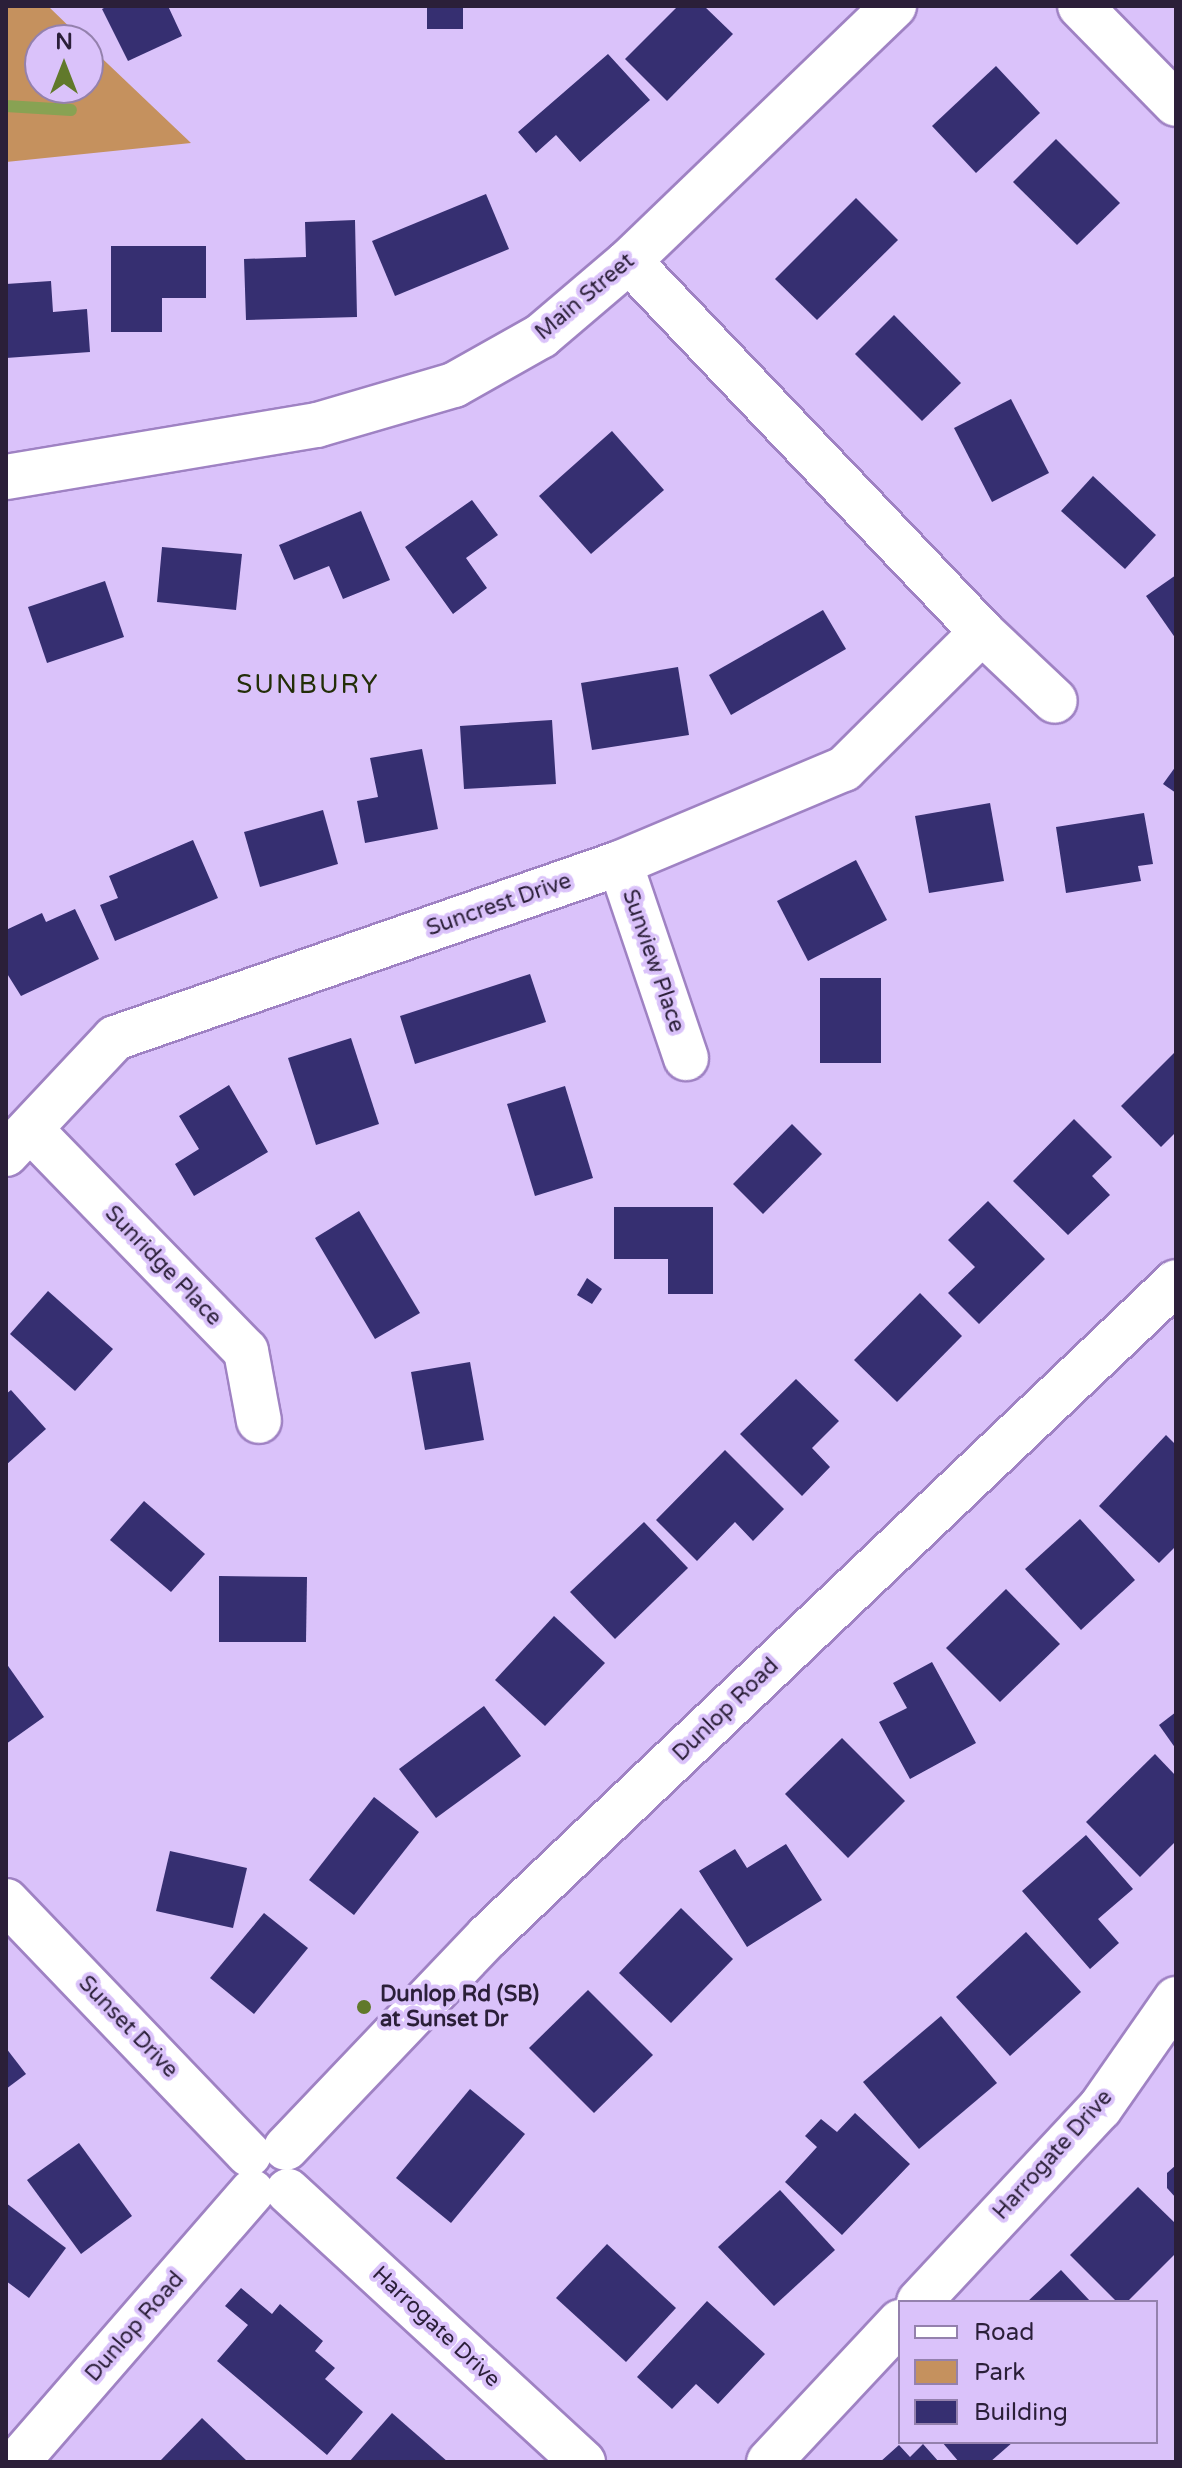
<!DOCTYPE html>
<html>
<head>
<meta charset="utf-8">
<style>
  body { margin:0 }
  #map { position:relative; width:1182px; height:2468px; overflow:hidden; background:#dac2fa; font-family:"Varela Round",sans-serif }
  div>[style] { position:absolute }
  .green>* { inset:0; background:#c5915e }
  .stream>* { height:12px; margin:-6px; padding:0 6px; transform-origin:6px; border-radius:6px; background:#88a253 }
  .building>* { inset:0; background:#362f71 }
  .roads { filter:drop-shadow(2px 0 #9f82c3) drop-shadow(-2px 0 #9f82c3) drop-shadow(0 2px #9f82c3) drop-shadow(0 -2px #9f82c3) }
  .minor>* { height:44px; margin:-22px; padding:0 22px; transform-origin:22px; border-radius:22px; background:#fff }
  .dots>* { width:22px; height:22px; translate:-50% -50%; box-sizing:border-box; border:4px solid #dac2fa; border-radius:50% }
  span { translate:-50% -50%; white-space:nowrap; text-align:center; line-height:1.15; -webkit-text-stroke:8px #dac2fa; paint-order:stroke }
  .street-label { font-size:22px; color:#2b1f39 }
  .poi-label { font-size:22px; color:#2b1f39; font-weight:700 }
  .left { translate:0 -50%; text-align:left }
  .quarter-label { font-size:26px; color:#232e08; letter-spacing:2px }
  .frame { position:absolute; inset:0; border:8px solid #2b1f39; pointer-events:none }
  .legend { position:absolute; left:898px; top:2300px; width:260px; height:144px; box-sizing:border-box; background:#dac2fa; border:2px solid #9481ad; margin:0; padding:10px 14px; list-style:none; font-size:24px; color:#2b1f39 }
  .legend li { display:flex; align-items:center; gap:16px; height:40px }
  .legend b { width:40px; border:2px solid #9481ad }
  .north { position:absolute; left:24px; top:24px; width:80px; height:80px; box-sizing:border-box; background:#dac2fa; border:2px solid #9481ad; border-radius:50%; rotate:0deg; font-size:22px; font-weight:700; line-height:32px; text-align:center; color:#2b1f39 }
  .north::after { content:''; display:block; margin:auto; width:28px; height:36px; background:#61792b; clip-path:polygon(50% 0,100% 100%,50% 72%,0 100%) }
</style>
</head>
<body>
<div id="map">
  <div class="green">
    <div style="clip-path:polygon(6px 6px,48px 6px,83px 40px,40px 40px,40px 88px,88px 88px,88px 45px,191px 143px,6px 162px)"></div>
  </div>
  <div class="stream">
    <div style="left:6px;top:106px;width:65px;rotate:3.5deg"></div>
  </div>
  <div class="building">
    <div style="clip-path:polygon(108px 6px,168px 6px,182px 36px,128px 61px,102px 9px)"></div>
    <div style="clip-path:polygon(427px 6px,463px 6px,463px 29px,427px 29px)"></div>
    <div style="clip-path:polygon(678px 6px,704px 6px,733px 34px,667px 101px,625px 59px)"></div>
    <div style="clip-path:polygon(608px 54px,650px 100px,580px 162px,556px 135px,536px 153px,518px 132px)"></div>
    <div style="clip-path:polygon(996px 66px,1040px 113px,976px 173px,932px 126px)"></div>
    <div style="clip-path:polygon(1056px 139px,1120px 203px,1077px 245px,1013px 182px)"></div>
    <div style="clip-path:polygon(486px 194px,509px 249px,395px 296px,372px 241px)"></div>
    <div style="clip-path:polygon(856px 198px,898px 240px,817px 320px,775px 279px)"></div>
    <div style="clip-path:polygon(355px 220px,357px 317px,246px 320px,244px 259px,306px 257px,305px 222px)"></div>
    <div style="clip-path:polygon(111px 246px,206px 246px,206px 298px,162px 298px,162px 332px,111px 332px)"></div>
    <div style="clip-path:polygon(51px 281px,53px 312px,87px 309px,90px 352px,6px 358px,6px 284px)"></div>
    <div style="clip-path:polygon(894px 315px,961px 383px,922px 421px,855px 354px)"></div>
    <div style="clip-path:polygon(1011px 399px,1049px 473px,992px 502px,954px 428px)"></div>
    <div style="clip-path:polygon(612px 431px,664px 490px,591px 554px,539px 496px)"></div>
    <div style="clip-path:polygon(1093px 476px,1156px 535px,1125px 569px,1061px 511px)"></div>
    <div style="clip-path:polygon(472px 500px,498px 535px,466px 558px,487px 588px,453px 614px,405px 547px)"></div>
    <div style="clip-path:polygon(361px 511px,390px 580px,343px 599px,329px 566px,294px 580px,279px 545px)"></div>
    <div style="clip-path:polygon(162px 547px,242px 554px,236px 610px,157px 602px)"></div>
    <div style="clip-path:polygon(1176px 575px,1176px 639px,1146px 596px)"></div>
    <div style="clip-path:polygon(105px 581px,124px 637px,47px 663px,28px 607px)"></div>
    <div style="clip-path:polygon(823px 610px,846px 649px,731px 715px,709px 675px)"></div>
    <div style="clip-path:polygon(678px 667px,689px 735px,592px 750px,581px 683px)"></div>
    <div style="clip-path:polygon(552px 720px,556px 784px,464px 789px,460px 726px)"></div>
    <div style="clip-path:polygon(422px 749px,438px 829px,365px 843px,357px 801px,378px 797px,370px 758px)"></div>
    <div style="clip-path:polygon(1176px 766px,1176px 793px,1163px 784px)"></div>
    <div style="clip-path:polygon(990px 803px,1004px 881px,929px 893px,915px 816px)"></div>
    <div style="clip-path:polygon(323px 810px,338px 864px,260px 887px,244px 832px)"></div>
    <div style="clip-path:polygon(1144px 813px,1153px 864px,1138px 866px,1141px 881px,1066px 893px,1056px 827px)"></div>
    <div style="clip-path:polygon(193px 840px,218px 898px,115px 941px,100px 905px,118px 898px,109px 876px)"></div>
    <div style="clip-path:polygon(856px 860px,887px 920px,808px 961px,777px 901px)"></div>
    <div style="clip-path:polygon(75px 909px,99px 959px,21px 996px,6px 972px,6px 930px,42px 913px,46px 922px)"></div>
    <div style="clip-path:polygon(530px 974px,546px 1022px,415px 1064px,400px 1016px)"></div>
    <div style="clip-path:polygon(820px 978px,881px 978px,881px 1063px,820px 1063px)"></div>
    <div style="clip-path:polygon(351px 1038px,379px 1124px,316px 1145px,288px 1058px)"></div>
    <div style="clip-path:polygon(1176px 1051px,1176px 1132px,1161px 1147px,1121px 1106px)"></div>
    <div style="clip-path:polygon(229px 1085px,268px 1152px,194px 1196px,175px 1164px,199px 1149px,179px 1116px)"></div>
    <div style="clip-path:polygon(565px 1086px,593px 1178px,535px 1196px,507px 1104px)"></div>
    <div style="clip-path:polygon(1074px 1119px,1112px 1157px,1092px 1176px,1110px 1195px,1068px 1235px,1013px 1181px)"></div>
    <div style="clip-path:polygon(792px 1124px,822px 1154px,763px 1214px,733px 1184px)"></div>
    <div style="clip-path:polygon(988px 1201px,1045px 1259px,979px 1324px,948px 1293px,975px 1267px,948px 1240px)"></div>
    <div style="clip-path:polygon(614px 1207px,713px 1207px,713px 1294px,668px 1294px,668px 1259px,614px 1259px)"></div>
    <div style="clip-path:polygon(359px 1211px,420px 1313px,375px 1339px,315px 1238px)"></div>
    <div style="clip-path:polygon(587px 1278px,602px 1289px,592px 1304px,577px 1295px)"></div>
    <div style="clip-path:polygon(48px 1291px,113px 1349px,75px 1391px,10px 1334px)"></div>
    <div style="clip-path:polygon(920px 1293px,962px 1336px,897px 1402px,854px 1360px)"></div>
    <div style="clip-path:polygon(470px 1362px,484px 1440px,425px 1450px,411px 1372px)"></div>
    <div style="clip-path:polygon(796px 1379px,839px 1421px,812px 1448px,830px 1467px,802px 1496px,740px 1434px)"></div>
    <div style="clip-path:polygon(11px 1390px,46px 1429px,6px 1465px,6px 1394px)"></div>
    <div style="clip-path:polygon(1166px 1435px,1176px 1445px,1176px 1546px,1159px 1563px,1099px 1506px)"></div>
    <div style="clip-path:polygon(725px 1450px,784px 1509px,753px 1541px,735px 1522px,697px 1561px,656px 1520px)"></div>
    <div style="clip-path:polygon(144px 1501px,205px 1554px,171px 1592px,110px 1540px)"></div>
    <div style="clip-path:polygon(1080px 1519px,1135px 1580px,1081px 1630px,1025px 1569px)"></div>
    <div style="clip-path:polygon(644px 1522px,688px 1568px,615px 1639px,570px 1592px)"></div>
    <div style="clip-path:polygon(219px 1576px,307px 1577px,306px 1642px,219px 1642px)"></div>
    <div style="clip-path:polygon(1006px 1589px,1060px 1644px,1000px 1702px,946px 1648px)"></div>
    <div style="clip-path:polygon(554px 1616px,605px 1663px,545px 1726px,495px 1680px)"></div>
    <div style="clip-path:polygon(932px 1662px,976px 1743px,910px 1779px,879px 1722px,907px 1708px,893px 1683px)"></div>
    <div style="clip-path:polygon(6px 1663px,44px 1717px,6px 1744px)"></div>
    <div style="clip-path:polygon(484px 1706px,521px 1756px,436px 1818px,399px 1769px)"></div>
    <div style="clip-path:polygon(1176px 1712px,1176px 1749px,1159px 1725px)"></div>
    <div style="clip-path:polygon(842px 1738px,905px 1801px,848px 1858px,785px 1794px)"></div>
    <div style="clip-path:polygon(1155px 1754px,1176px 1776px,1176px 1841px,1140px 1877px,1086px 1822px)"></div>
    <div style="clip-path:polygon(374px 1797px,419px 1832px,354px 1915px,309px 1880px)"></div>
    <div style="clip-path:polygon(1086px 1835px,1133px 1889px,1098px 1919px,1119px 1943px,1090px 1969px,1022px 1891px)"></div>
    <div style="clip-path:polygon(786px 1844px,822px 1900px,747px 1947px,699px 1871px,735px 1849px,747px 1868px)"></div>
    <div style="clip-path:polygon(170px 1851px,247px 1868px,233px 1928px,156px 1911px)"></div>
    <div style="clip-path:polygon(681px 1908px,733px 1959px,671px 2023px,619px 1973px)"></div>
    <div style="clip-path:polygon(264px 1913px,308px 1948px,254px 2014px,210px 1978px)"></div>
    <div style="clip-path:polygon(1026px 1932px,1081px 1992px,1010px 2056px,956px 1997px)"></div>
    <div style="clip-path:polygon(588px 1990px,653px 2055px,594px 2113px,529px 2048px)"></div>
    <div style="clip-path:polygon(941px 2016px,997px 2083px,919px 2149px,863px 2082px)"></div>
    <div style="clip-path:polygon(6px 2048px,26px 2074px,6px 2089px)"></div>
    <div style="clip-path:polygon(470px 2089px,525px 2134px,451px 2223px,396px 2178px)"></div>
    <div style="clip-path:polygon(855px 2113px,910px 2164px,842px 2235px,785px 2182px,817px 2147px,805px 2136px,821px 2119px,837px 2132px)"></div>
    <div style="clip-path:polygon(79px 2143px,132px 2216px,81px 2254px,27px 2180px)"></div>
    <div style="clip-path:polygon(1176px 2165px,1176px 2198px,1167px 2188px,1167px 2173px)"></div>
    <div style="clip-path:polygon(1138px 2187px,1176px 2224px,1176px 2253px,1127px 2302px,1117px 2302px,1070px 2255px)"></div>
    <div style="clip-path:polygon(780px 2190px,835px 2250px,774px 2306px,718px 2247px)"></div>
    <div style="clip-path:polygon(6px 2203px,66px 2248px,29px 2298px,6px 2281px)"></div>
    <div style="clip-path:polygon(607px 2244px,676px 2308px,626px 2362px,556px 2298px)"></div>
    <div style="clip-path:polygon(1061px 2270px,1091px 2302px,1027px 2302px)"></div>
    <div style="clip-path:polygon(241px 2288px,272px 2314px,280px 2304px,323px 2341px,315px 2351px,335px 2368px,325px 2379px,363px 2412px,327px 2455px,217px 2361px,248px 2325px,225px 2306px)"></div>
    <div style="clip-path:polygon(707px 2301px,765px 2354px,718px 2404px,696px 2384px,672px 2409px,637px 2377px)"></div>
    <div style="clip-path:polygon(392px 2413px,448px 2462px,349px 2462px)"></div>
    <div style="clip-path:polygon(202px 2418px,248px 2462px,159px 2462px)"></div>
    <div style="clip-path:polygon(942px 2442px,1013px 2442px,990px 2462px,959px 2462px)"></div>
    <div style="clip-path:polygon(923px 2444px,939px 2462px,880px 2462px,899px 2445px,910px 2457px)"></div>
  </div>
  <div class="roads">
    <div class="minor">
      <div style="left:1080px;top:6px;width:137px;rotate:45.6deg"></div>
      <div style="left:6px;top:477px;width:315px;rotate:-9.5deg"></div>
      <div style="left:317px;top:425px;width:143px;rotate:-16.3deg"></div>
      <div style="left:454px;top:385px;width:100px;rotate:-29.4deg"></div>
      <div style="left:541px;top:336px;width:116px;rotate:-40.4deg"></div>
      <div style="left:629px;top:261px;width:368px;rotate:-43.9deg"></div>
      <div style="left:982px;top:632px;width:100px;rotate:43.4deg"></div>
      <div style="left:620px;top:863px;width:206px;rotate:71.3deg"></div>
      <div style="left:31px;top:1130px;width:308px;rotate:45.8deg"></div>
      <div style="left:246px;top:1351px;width:71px;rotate:79.5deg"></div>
      <div style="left:6px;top:1154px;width:159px;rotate:-46.8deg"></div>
      <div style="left:115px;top:1038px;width:534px;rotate:-19.11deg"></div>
      <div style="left:620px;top:863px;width:243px;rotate:-22.8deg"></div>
      <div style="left:844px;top:769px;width:194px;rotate:-44.8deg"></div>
      <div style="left:982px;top:632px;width:512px;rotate:-133.58deg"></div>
      <div style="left:6px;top:1901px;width:351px;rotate:46.2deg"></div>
      <div style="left:286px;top:2148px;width:293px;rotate:-46.4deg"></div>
      <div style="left:488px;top:1936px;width:949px;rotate:-43.55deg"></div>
      <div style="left:288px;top:2191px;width:401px;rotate:42.6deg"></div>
      <div style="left:919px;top:2302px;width:265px;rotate:-47deg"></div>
      <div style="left:1100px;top:2108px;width:133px;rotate:-55.1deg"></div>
      <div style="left:17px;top:2462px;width:358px;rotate:-49deg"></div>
      <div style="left:769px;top:2462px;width:192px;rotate:-46.9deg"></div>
    </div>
  </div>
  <div class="dots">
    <div style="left:364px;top:2007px;background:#61792b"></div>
  </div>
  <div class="street-label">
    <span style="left:585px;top:297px;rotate:-40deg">Main Street</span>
    <span style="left:499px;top:905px;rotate:-19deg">Suncrest Drive</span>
    <span style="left:653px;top:961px;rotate:71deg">Sunview Place</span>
    <span style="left:163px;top:1266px;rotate:46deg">Sunridge Place</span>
    <span style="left:726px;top:1710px;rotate:-44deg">Dunlop Road</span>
    <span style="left:128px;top:2027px;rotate:46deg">Sunset Drive</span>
    <span style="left:1053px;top:2155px;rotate:-48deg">Harrogate Drive</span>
    <span style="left:135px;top:2327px;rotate:-49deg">Dunlop Road</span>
    <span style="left:436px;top:2327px;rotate:43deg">Harrogate Drive</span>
  </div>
  <div class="poi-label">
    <span class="left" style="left:380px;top:2007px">Dunlop Rd (SB)<br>at Sunset Dr</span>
  </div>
  <div class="quarter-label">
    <span style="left:308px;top:685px">SUNBURY</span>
  </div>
  <div class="frame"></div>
  <ul class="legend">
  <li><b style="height:10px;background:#fff"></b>Road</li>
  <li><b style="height:22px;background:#c5915e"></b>Park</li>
  <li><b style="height:22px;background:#362f71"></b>Building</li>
  </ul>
  <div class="north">N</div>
</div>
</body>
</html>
